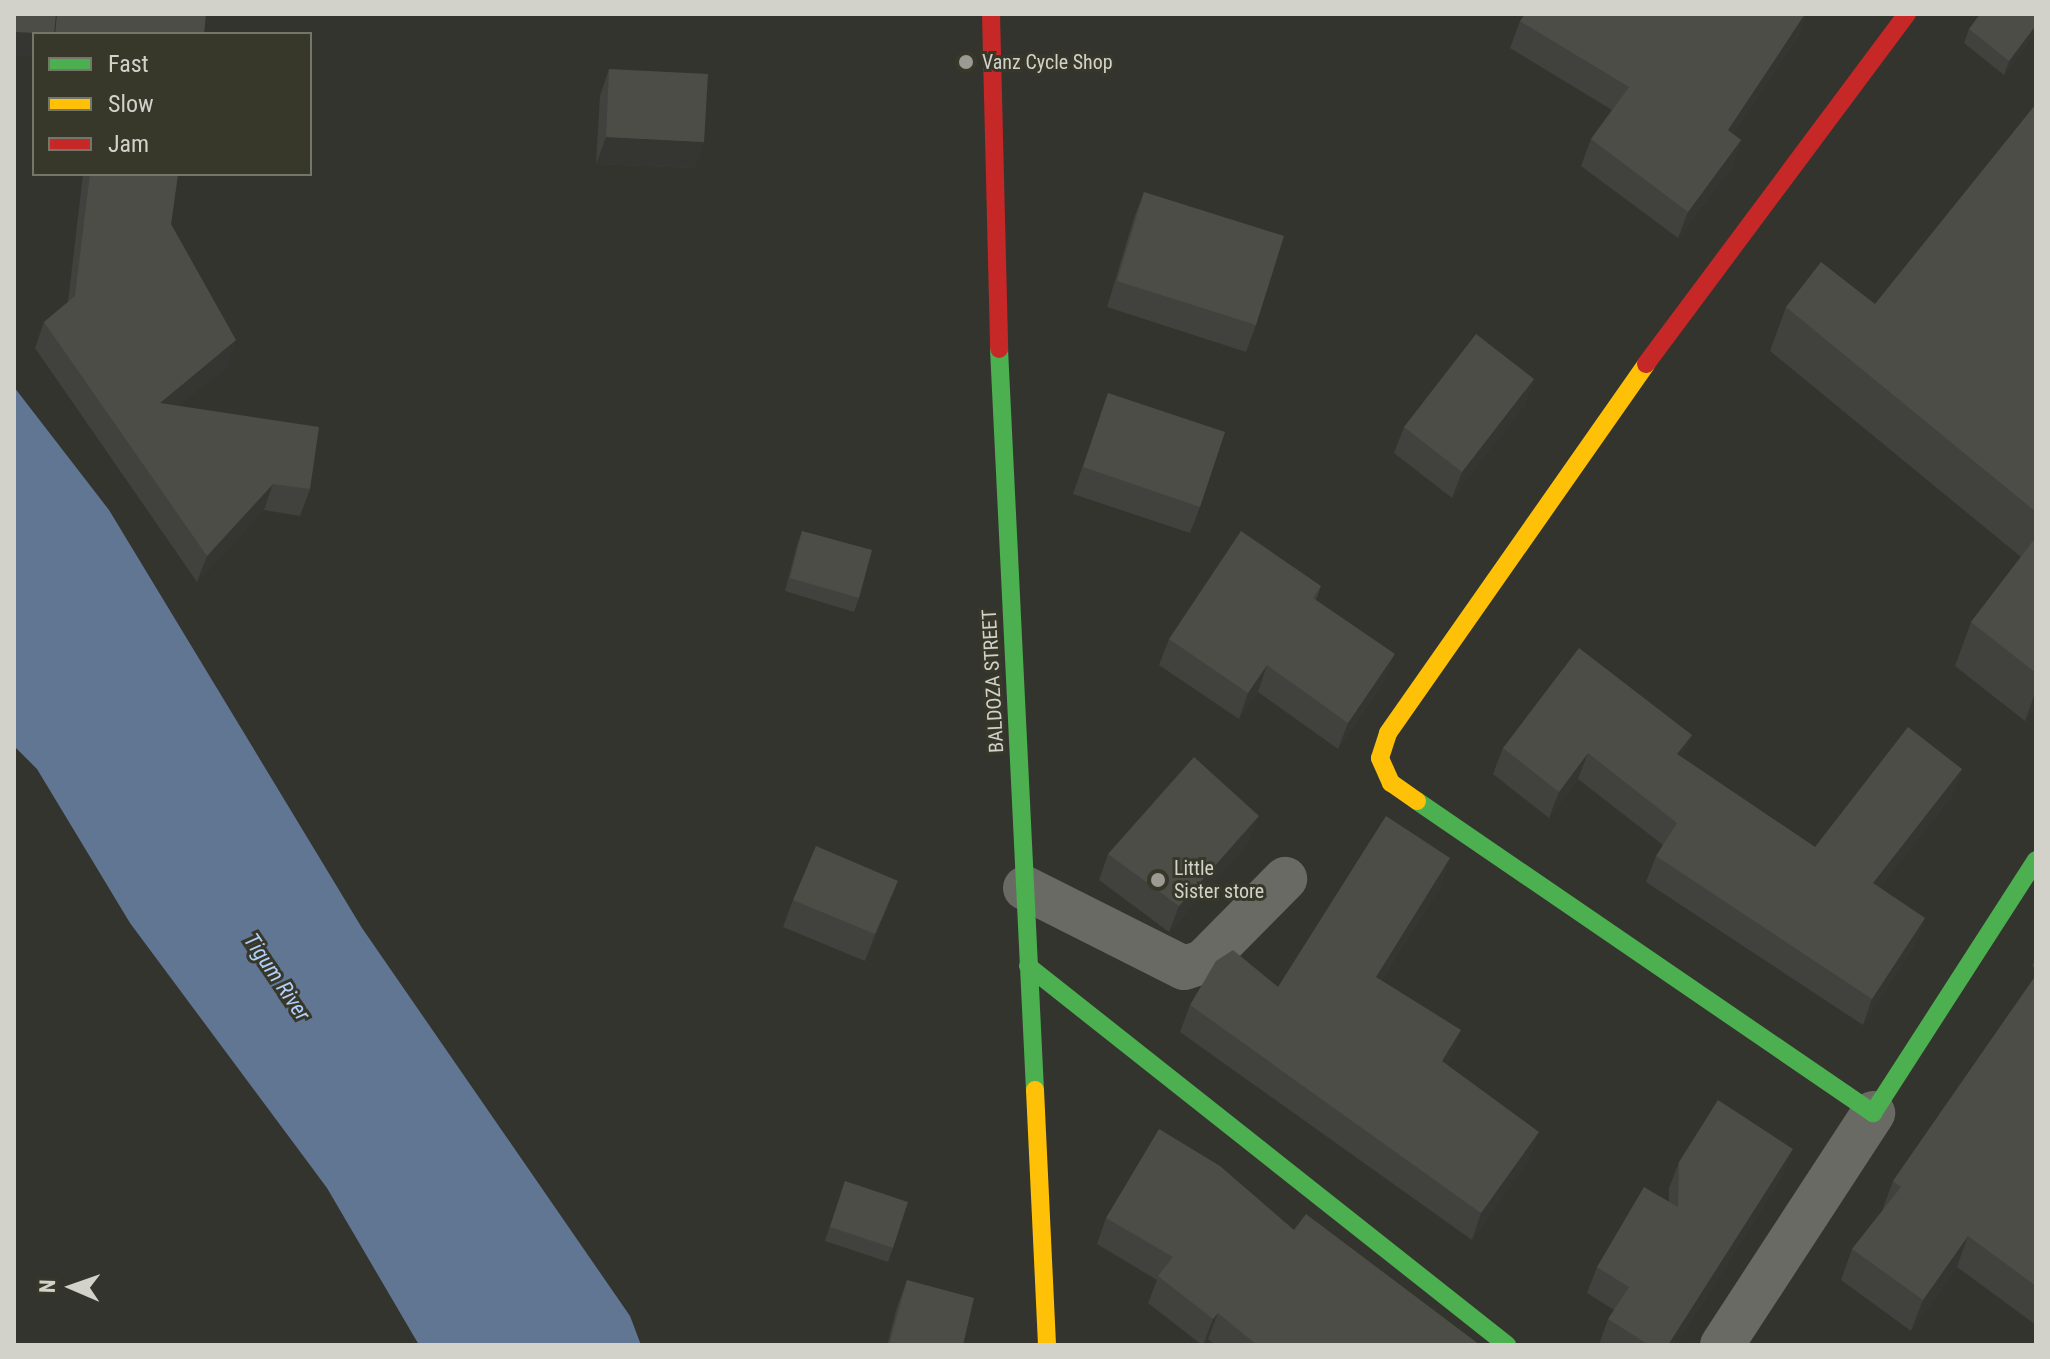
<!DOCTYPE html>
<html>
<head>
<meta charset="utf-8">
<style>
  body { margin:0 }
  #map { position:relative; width:2050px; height:1359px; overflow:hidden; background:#34342e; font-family:"Roboto Condensed",sans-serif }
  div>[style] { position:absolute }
  .water>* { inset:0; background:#617692 }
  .street>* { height:44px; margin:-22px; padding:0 22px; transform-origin:22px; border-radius:22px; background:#6a6a65 }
  .fast>* { height:18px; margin:-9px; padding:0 9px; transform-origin:9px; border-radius:9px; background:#4caf50 }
  .slow>* { height:18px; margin:-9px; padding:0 9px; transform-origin:9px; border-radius:9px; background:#ffc107 }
  .jam>* { height:18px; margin:-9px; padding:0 9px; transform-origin:9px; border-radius:9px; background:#c62828 }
  .wall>* { inset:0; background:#41423d }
  .shaded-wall>* { inset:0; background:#353632 }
  .building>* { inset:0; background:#4c4d47 }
  .dots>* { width:22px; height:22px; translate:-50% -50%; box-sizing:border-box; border:4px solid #37382a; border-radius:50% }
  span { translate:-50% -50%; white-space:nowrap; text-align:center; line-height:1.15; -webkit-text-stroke:6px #37382a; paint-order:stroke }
  .poi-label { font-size:20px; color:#d2d2ca }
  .left { translate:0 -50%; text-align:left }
  .street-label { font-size:20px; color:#d2d2ca }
  .water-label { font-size:22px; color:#b0cffa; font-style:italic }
  .frame { position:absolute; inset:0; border:16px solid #d2d2ca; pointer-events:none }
  .legend { position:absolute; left:32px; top:32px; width:280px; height:144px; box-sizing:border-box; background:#37382a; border:2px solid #75766a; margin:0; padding:10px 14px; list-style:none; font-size:24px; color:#d2d2ca }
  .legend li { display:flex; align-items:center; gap:16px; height:40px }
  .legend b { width:40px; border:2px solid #75766a }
  .north { position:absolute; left:32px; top:1247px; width:80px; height:80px; -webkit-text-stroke:6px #37382a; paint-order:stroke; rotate:272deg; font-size:22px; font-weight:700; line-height:32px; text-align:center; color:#d2d2ca }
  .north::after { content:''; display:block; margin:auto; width:28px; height:36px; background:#d2d2ca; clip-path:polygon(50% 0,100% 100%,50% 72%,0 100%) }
</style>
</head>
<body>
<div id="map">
  <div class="water">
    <div style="clip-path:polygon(14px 387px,109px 510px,362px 928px,630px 1316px,641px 1345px,419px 1345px,327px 1188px,130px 923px,37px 769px,14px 746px)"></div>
  </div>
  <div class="street">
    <div style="left:1025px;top:888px;width:178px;rotate:26.7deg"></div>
    <div style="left:1184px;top:968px;width:20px;rotate:-18deg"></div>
    <div style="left:1203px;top:962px;width:117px;rotate:-45.3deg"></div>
    <div style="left:1722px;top:1345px;width:277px;rotate:-56.9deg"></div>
  </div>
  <div class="fast">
    <div style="left:999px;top:349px;width:742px;rotate:87.22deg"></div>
    <div style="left:1417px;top:801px;width:553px;rotate:34.38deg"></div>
    <div style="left:1873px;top:1113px;width:301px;rotate:-57.2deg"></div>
    <div style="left:1028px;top:966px;width:611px;rotate:38.35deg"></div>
  </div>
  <div class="slow">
    <div style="left:1417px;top:801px;width:32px;rotate:-145deg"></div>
    <div style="left:1391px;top:783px;width:27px;rotate:-114deg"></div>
    <div style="left:1380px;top:758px;width:26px;rotate:-72deg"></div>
    <div style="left:1388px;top:733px;width:450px;rotate:-55deg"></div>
    <div style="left:1035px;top:1090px;width:255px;rotate:87.3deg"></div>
  </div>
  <div class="jam">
    <div style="left:991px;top:14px;width:335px;rotate:88.6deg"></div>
    <div style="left:1646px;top:364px;width:437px;rotate:-53.3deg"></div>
  </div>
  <div class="wall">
    <div style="clip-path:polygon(2036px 14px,2036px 32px,2004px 75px,1964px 43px,1969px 29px)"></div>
    <div style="clip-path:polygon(1520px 21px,1800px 34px,1733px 134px,1741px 140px,1732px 167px,1678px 238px,1581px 166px,1591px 139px,1612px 110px,1510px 48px)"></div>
    <div style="clip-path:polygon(609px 69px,704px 142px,694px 168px,596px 164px,600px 96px)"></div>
    <div style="clip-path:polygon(2036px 104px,2036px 706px,2025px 721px,1955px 666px,1971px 622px,2021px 557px,1770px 351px,1786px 307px,1875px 304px)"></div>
    <div style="clip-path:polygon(83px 174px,178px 174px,171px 224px,227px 367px,179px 405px,310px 489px,300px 516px,264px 510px,197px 582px,35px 348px,44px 322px,68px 302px)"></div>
    <div style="clip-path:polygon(1144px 192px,1256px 325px,1246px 352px,1107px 307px,1134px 218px)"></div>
    <div style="clip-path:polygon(1534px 379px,1524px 406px,1452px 498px,1394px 453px,1404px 427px)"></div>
    <div style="clip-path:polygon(1108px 393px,1200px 507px,1190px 533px,1073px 494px)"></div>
    <div style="clip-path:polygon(802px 531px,859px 598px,854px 612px,785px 591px,797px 545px)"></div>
    <div style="clip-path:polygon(1321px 586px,1316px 600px,1385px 680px,1338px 749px,1258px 692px,1239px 719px,1159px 665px,1169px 639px)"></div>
    <div style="clip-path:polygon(1692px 735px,1683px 758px,1815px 847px,1962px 769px,1952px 796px,1880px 888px,1925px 918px,1915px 944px,1863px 1025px,1646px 882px,1656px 856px,1663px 845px,1578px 779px,1549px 818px,1493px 774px,1503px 748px)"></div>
    <div style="clip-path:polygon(1249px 842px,1169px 932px,1099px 880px,1108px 854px)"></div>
    <div style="clip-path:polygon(1441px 885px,1381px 980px,1452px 1057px,1447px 1065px,1530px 1158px,1472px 1240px,1180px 1032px,1190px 1005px,1278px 987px)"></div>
    <div style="clip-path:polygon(793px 900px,888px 907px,865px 961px,783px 927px)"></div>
    <div style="clip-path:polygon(2036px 955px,2036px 969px,2032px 966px)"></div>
    <div style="clip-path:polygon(2036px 975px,2036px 1325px,1957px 1267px,1911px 1331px,1841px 1280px,1852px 1249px,1882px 1211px,1893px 1181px)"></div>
    <div style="clip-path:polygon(1679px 1162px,1783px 1175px,1676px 1345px,1599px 1345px,1608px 1319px,1614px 1310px,1587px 1293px,1597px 1267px,1669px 1201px,1669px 1188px)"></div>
    <div style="clip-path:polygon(845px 1181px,893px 1248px,888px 1262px,825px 1241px)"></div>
    <div style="clip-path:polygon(1106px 1218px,1294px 1230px,1480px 1345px,1215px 1345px,1208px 1339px,1202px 1345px,1148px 1303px,1157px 1280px,1097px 1244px)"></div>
    <div style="clip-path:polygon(907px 1280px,963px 1345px,887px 1345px,897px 1307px)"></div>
  </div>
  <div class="shaded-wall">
    <div style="clip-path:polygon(1805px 14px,1807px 14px,1800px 34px,1718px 157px,1728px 130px)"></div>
    <div style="clip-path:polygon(2036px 25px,2036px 32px,2004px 75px,2009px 61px)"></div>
    <div style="clip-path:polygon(14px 32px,51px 34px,34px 34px,34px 57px,14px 56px)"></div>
    <div style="clip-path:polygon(606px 137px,704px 142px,694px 168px,596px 164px)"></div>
    <div style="clip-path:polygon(1741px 140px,1732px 167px,1678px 238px,1688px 212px)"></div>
    <div style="clip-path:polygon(236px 340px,227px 367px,150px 429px,160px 403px)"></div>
    <div style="clip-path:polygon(1534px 379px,1524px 406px,1452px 498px,1462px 472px)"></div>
    <div style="clip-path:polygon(273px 484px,264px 510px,197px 582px,207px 556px)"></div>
    <div style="clip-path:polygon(1395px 654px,1385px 680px,1338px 749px,1348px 723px)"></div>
    <div style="clip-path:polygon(1267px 665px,1258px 692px,1239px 719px,1248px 693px)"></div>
    <div style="clip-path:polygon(2036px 690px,2036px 706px,2025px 721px)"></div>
    <div style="clip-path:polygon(1692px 735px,1682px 761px,1677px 754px)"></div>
    <div style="clip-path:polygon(1588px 753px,1578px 779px,1549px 818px,1559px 792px)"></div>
    <div style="clip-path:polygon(1962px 769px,1952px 796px,1863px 910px,1873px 883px)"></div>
    <div style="clip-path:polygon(1259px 816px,1249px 842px,1169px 932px,1179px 906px)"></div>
    <div style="clip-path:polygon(1450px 858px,1441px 885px,1366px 1003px,1376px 977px)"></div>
    <div style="clip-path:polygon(898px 881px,888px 907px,865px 961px,875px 934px)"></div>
    <div style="clip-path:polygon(1925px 918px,1915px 944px,1863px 1025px,1872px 999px)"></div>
    <div style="clip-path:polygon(1461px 1030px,1452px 1057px,1432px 1088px,1442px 1061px)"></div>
    <div style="clip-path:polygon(1539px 1132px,1530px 1158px,1472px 1240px,1481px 1213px)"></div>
    <div style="clip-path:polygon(1793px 1149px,1783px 1175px,1676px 1345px,1668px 1345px)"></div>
    <div style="clip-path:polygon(1968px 1236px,1957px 1267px,1911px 1331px,1923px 1300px)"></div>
    <div style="clip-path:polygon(1218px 1313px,1208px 1339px,1203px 1345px,1213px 1319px)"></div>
  </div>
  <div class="building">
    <div style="clip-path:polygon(14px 14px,56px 14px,54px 34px,14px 32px)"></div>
    <div style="clip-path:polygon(57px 14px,206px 14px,204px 34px,55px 34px)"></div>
    <div style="clip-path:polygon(1525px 14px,1805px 14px,1728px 130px,1741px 140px,1688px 212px,1591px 139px,1629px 87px,1520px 21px)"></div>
    <div style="clip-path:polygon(1980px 14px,2036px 14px,2036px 25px,2009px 61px,1969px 29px)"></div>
    <div style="clip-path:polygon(609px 69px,708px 74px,704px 142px,606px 137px)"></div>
    <div style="clip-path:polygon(2036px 104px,2036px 512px,1786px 307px,1821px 262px,1875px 304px)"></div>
    <div style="clip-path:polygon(90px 174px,178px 174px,171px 224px,236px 340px,160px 403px,319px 427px,310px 489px,273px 484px,207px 556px,44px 322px,75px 296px)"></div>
    <div style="clip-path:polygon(1144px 192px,1284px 236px,1256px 325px,1117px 281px)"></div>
    <div style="clip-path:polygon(1476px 334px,1534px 379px,1462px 472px,1404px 427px)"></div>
    <div style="clip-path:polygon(1108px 393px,1225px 432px,1200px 507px,1083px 467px)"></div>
    <div style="clip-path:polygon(802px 531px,872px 550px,859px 598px,790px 578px)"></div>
    <div style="clip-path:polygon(1241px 531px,1321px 586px,1313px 598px,1395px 654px,1348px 723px,1267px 665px,1248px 693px,1169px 639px)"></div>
    <div style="clip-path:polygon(2036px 537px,2036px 673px,1971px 622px)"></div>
    <div style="clip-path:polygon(1579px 648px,1692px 735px,1677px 754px,1815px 847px,1908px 727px,1962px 769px,1873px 883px,1925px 918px,1872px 999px,1656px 856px,1677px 823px,1588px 753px,1559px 792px,1503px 748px)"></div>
    <div style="clip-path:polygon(1194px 757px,1259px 816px,1179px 906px,1108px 854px)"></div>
    <div style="clip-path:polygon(1386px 816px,1450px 858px,1376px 977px,1461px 1030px,1442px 1061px,1539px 1132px,1481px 1213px,1190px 1005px,1216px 961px,1233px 950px,1278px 987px)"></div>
    <div style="clip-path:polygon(816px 846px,898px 881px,875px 934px,793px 900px)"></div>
    <div style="clip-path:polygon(2036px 975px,2036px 1286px,1968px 1236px,1923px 1300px,1852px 1249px,1901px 1187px,1893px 1181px)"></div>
    <div style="clip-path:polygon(1718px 1100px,1793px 1149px,1668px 1345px,1649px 1345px,1608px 1319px,1629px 1287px,1597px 1267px,1644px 1187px,1678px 1207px,1679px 1162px)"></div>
    <div style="clip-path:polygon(1159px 1129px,1220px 1166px,1294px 1230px,1306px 1214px,1480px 1345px,1257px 1345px,1218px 1313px,1213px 1319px,1158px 1276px,1173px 1257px,1106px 1218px)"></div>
    <div style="clip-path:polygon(845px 1181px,908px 1202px,893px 1248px,830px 1227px)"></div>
    <div style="clip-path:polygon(907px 1280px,974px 1298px,963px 1345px,889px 1345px)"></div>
  </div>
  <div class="dots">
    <div style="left:966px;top:62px;background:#9b9b93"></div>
    <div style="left:1158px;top:880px;background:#9b9b93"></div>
  </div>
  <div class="poi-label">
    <span class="left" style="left:982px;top:62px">Vanz Cycle Shop</span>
    <span class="left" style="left:1174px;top:880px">Little<br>Sister store</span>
  </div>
  <div class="street-label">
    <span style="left:993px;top:681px;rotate:-93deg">BALDOZA STREET</span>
  </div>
  <div class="water-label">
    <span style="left:277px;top:977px;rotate:56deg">Tigum River</span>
  </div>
  <div class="frame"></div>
  <ul class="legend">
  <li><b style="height:10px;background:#4caf50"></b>Fast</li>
  <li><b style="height:10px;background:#ffc107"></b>Slow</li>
  <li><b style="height:10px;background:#c62828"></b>Jam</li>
  </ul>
  <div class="north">N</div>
</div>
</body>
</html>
